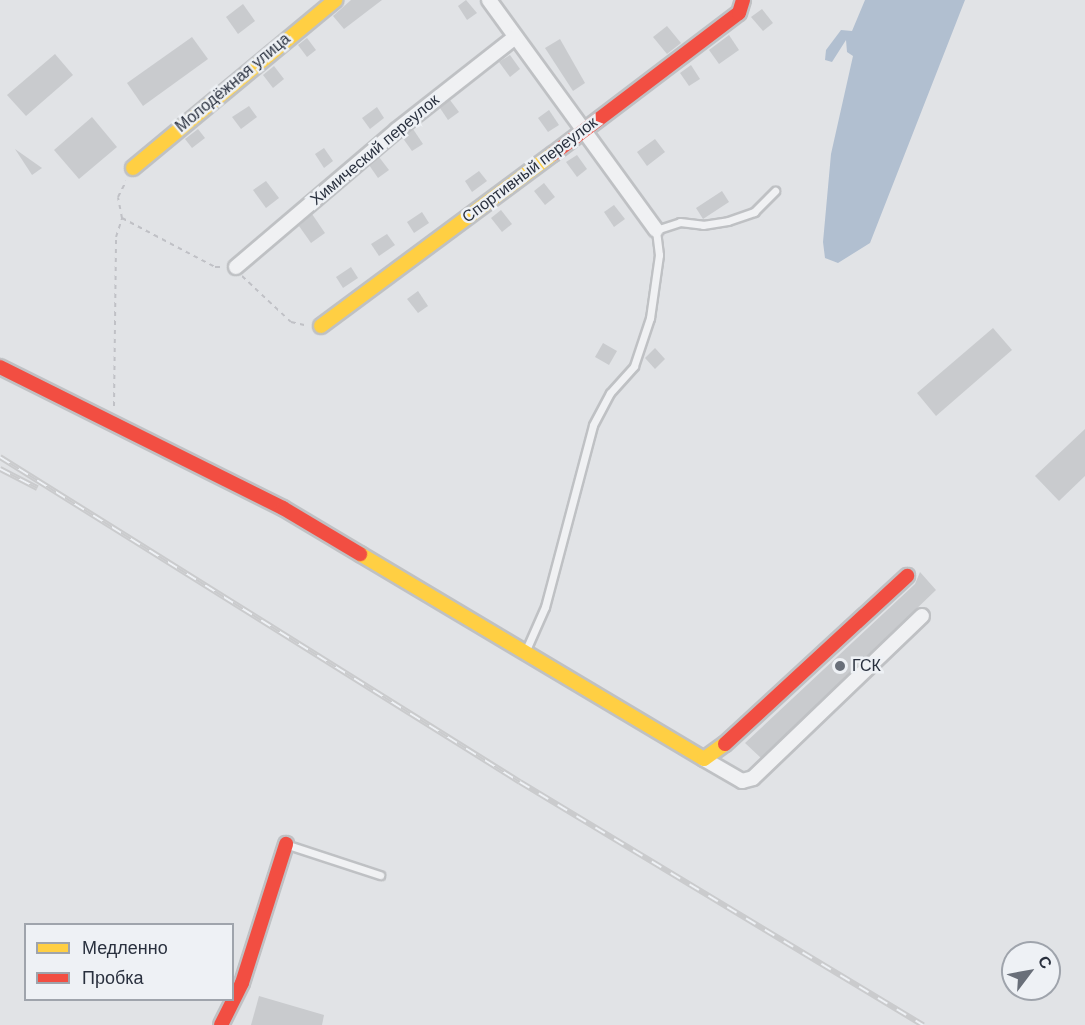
<!DOCTYPE html>
<html>
<head>
<meta charset="utf-8">
<style>
  body { margin:0 }
  #map { position:relative; width:1085px; height:1025px; overflow:hidden; background:#e1e3e6; font-family:"DM Sans",sans-serif }
  div>[style] { position:absolute }
  .water>* { inset:0; background:#b1bfd0 }
  .building>* { inset:0; background:#c9cbce }
  .path>* { height:2px; margin-top:-1px; transform-origin:0; background:repeating-linear-gradient(90deg,#c0c1c6 0 4.5px,transparent 0 9px) }
  .roads { filter:drop-shadow(2px 0 #bfc1c4) drop-shadow(-2px 0 #bfc1c4) drop-shadow(0 2px #bfc1c4) drop-shadow(0 -2px #bfc1c4) }
  .lane>* { height:7px; margin:-3.5px; padding:0 3.5px; transform-origin:3.5px; border-radius:3.5px; background:#f0f1f3 }
  .street>* { height:14px; margin:-7px; padding:0 7px; transform-origin:7px; border-radius:7px; background:#f0f1f3 }
  .slow>* { height:14px; margin:-7px; padding:0 7px; transform-origin:7px; border-radius:7px; background:#ffcf43 }
  .jam>* { height:14px; margin:-7px; padding:0 7px; transform-origin:7px; border-radius:7px; background:#f24e42 }
  .rail>* { height:6px; margin-top:-3px; transform-origin:0; background:repeating-linear-gradient(90deg,#eef1f5 0 11px,#cacbcd 0 22px); box-sizing:border-box; border-block:2px solid #cacbcd }
  .dots>* { width:16px; height:16px; translate:-50% -50%; box-sizing:border-box; border:3px solid #eef1f5; border-radius:50% }
  span { translate:-50% -50%; white-space:nowrap; text-align:center; line-height:1.15; -webkit-text-stroke:5px #eef1f5; paint-order:stroke }
  .street-label { font-size:16px; color:#29303e }
  .poi-label { font-size:16px; color:#29303e }
  .left { translate:0 -50%; text-align:left }
  .legend { position:absolute; left:24px; top:923px; width:210px; height:78px; box-sizing:border-box; background:#eef1f5; border:2px solid #9fa4ac; margin:0; padding:8px 10px; list-style:none; font-size:18px; color:#29303e }
  .legend li { display:flex; align-items:center; gap:12px; height:30px }
  .legend b { width:30px; border:2px solid #9fa4ac }
  .north { position:absolute; left:1001px; top:941px; width:60px; height:60px; box-sizing:border-box; background:#eef1f5; border:2px solid #9fa4ac; border-radius:50%; rotate:58deg; font-size:16px; font-weight:700; line-height:24px; text-align:center; color:#29303e }
  .north::after { content:''; display:block; margin:auto; width:21px; height:27px; background:#696f79; clip-path:polygon(50% 0,100% 100%,50% 72%,0 100%) }
</style>
</head>
<body>
<div id="map">
  <div class="water">
    <div style="clip-path:polygon(865px 0,965px 0,870px 243px,838px 263px,825px 258px,823px 242px,831px 154px,853px 56px,847px 52px,846px 40px,832px 62px,825px 60px,826px 50px,841px 30px,852px 31px)"></div>
  </div>
  <div class="building">
    <div style="clip-path:polygon(351px 0,382px 0,344px 29px,333px 16px)"></div>
    <div style="clip-path:polygon(466px 0,477px 13px,467px 20px,458px 6px)"></div>
    <div style="clip-path:polygon(243px 4px,255px 21px,238px 34px,226px 17px)"></div>
    <div style="clip-path:polygon(762px 9px,773px 23px,763px 31px,751px 17px)"></div>
    <div style="clip-path:polygon(667px 26px,681px 43px,667px 54px,653px 37px)"></div>
    <div style="clip-path:polygon(729px 35px,739px 50px,719px 64px,709px 50px)"></div>
    <div style="clip-path:polygon(192px 37px,208px 59px,143px 106px,127px 83px)"></div>
    <div style="clip-path:polygon(307px 38px,316px 50px,307px 57px,298px 45px)"></div>
    <div style="clip-path:polygon(560px 39px,585px 83px,573px 91px,545px 48px)"></div>
    <div style="clip-path:polygon(55px 54px,73px 75px,26px 116px,7px 95px)"></div>
    <div style="clip-path:polygon(510px 55px,520px 69px,510px 77px,499px 62px)"></div>
    <div style="clip-path:polygon(691px 65px,700px 79px,689px 86px,680px 73px)"></div>
    <div style="clip-path:polygon(274px 66px,284px 79px,273px 88px,263px 75px)"></div>
    <div style="clip-path:polygon(450px 100px,459px 112px,448px 120px,440px 108px)"></div>
    <div style="clip-path:polygon(249px 106px,257px 117px,241px 129px,232px 117px)"></div>
    <div style="clip-path:polygon(377px 107px,384px 118px,370px 129px,362px 118px)"></div>
    <div style="clip-path:polygon(549px 110px,559px 125px,548px 132px,538px 118px)"></div>
    <div style="clip-path:polygon(92px 117px,117px 147px,79px 179px,54px 150px)"></div>
    <div style="clip-path:polygon(198px 129px,205px 138px,192px 148px,185px 139px)"></div>
    <div style="clip-path:polygon(413px 129px,423px 144px,412px 151px,402px 137px)"></div>
    <div style="clip-path:polygon(655px 139px,665px 152px,647px 166px,637px 152px)"></div>
    <div style="clip-path:polygon(324px 148px,333px 161px,324px 168px,315px 154px)"></div>
    <div style="clip-path:polygon(15px 149px,42px 168px,32px 175px)"></div>
    <div style="clip-path:polygon(577px 155px,587px 169px,577px 177px,566px 162px)"></div>
    <div style="clip-path:polygon(379px 157px,389px 170px,378px 178px,369px 165px)"></div>
    <div style="clip-path:polygon(479px 171px,487px 181px,472px 192px,465px 181px)"></div>
    <div style="clip-path:polygon(266px 181px,279px 198px,266px 208px,253px 190px)"></div>
    <div style="clip-path:polygon(544px 183px,555px 197px,545px 205px,534px 191px)"></div>
    <div style="clip-path:polygon(722px 191px,729px 202px,703px 219px,696px 208px)"></div>
    <div style="clip-path:polygon(614px 205px,625px 219px,614px 227px,604px 212px)"></div>
    <div style="clip-path:polygon(501px 210px,512px 224px,502px 232px,491px 218px)"></div>
    <div style="clip-path:polygon(422px 212px,429px 223px,414px 233px,407px 222px)"></div>
    <div style="clip-path:polygon(312px 214px,325px 233px,311px 243px,299px 226px)"></div>
    <div style="clip-path:polygon(387px 234px,395px 245px,379px 256px,371px 244px)"></div>
    <div style="clip-path:polygon(351px 267px,358px 278px,343px 288px,336px 277px)"></div>
    <div style="clip-path:polygon(418px 291px,428px 306px,418px 313px,407px 299px)"></div>
    <div style="clip-path:polygon(993px 328px,1012px 350px,936px 416px,917px 393px)"></div>
    <div style="clip-path:polygon(603px 343px,617px 351px,609px 365px,595px 357px)"></div>
    <div style="clip-path:polygon(655px 348px,665px 359px,655px 369px,645px 358px)"></div>
    <div style="clip-path:polygon(1085px 429px,1085px 476px,1059px 501px,1035px 476px)"></div>
    <div style="clip-path:polygon(920px 572px,936px 590px,761px 758px,745px 743px,915px 584px)"></div>
    <div style="clip-path:polygon(259px 996px,324px 1015px,322px 1025px,251px 1025px)"></div>
  </div>
  <div class="path">
    <div style="left:122px;top:218px;width:105px;rotate:27.8deg"></div>
    <div style="left:215px;top:267px;width:9px"></div>
    <div style="left:242px;top:276px;width:67px;rotate:43.2deg"></div>
    <div style="left:291px;top:322px;width:17px;rotate:13deg"></div>
    <div style="left:114px;top:406px;width:169px;rotate:-89.3deg"></div>
    <div style="left:116px;top:237px;width:20px;rotate:-72deg"></div>
    <div style="left:122px;top:218px;width:21px;rotate:-101deg"></div>
    <div style="left:118px;top:197px;width:18px;rotate:-63deg"></div>
  </div>
  <div class="roads">
    <div class="lane">
      <div style="left:526px;top:650px;width:47px;rotate:-66.2deg"></div>
      <div style="left:545px;top:607px;width:188px;rotate:-75.2deg"></div>
      <div style="left:593px;top:425px;width:36px;rotate:-62deg"></div>
      <div style="left:610px;top:393px;width:36px;rotate:-48deg"></div>
      <div style="left:634px;top:366px;width:51px;rotate:-71.6deg"></div>
      <div style="left:650px;top:318px;width:64px;rotate:-81.9deg"></div>
      <div style="left:659px;top:255px;width:25px;rotate:-97deg"></div>
      <div style="left:656px;top:230px;width:25px;rotate:-18deg"></div>
      <div style="left:680px;top:222px;width:23px;rotate:7deg"></div>
      <div style="left:703px;top:225px;width:25px;rotate:-9deg"></div>
      <div style="left:728px;top:221px;width:28px;rotate:-19deg"></div>
      <div style="left:754px;top:212px;width:30px;rotate:-45deg"></div>
      <div style="left:288px;top:845px;width:97px;rotate:18.1deg"></div>
    </div>
    <div class="street">
      <div style="left:489px;top:0;width:284px;rotate:54deg"></div>
      <div style="left:236px;top:267px;width:211px;rotate:-40.4deg"></div>
      <div style="left:397px;top:130px;width:150px;rotate:-38.2deg"></div>
      <div style="left:704px;top:759px;width:44px;rotate:30.1deg"></div>
      <div style="left:742px;top:781px;width:11px;rotate:-15deg"></div>
      <div style="left:753px;top:778px;width:234px;rotate:-43.8deg"></div>
    </div>
    <div class="slow">
      <div style="left:133px;top:168px;width:263px;rotate:-39.7deg"></div>
      <div style="left:321px;top:326px;width:289px;rotate:-36.6deg"></div>
      <div style="left:360px;top:554px;width:400px;rotate:30.8deg"></div>
      <div style="left:704px;top:759px;width:26px;rotate:-36deg"></div>
    </div>
    <div class="jam">
      <div style="left:553px;top:154px;width:233px;rotate:-37.2deg"></div>
      <div style="left:739px;top:13px;width:14px;rotate:-73deg"></div>
      <div style="left:0;top:367px;width:316px;rotate:26.5deg"></div>
      <div style="left:283px;top:508px;width:90px;rotate:30.9deg"></div>
      <div style="left:725px;top:744px;width:248px;rotate:-42.7deg"></div>
      <div style="left:221px;top:1025px;width:47px;rotate:-63.4deg"></div>
      <div style="left:242px;top:983px;width:146px;rotate:-72.4deg"></div>
    </div>
  </div>
  <div class="rail">
    <div style="left:0;top:457px;width:613px;rotate:32.01deg"></div>
    <div style="left:520px;top:782px;width:471px;rotate:31.1deg"></div>
    <div style="left:0;top:469px;width:42px;rotate:27.2deg"></div>
  </div>
  <div class="dots">
    <div style="left:840px;top:666px;background:#696f79"></div>
  </div>
  <div class="street-label">
    <span style="left:233px;top:83px;rotate:-40deg">Молодёжная улица</span>
    <span style="left:375px;top:150px;rotate:-40deg">Химический переулок</span>
    <span style="left:530px;top:170px;rotate:-37deg">Спортивный переулок</span>
  </div>
  <div class="poi-label">
    <span class="left" style="left:852px;top:666px">ГСК</span>
  </div>
  <ul class="legend">
  <li><b style="height:8px;background:#ffcf43"></b>Медленно</li>
  <li><b style="height:8px;background:#f24e42"></b>Пробка</li>
  </ul>
  <div class="north">С</div>
</div>
</body>
</html>
